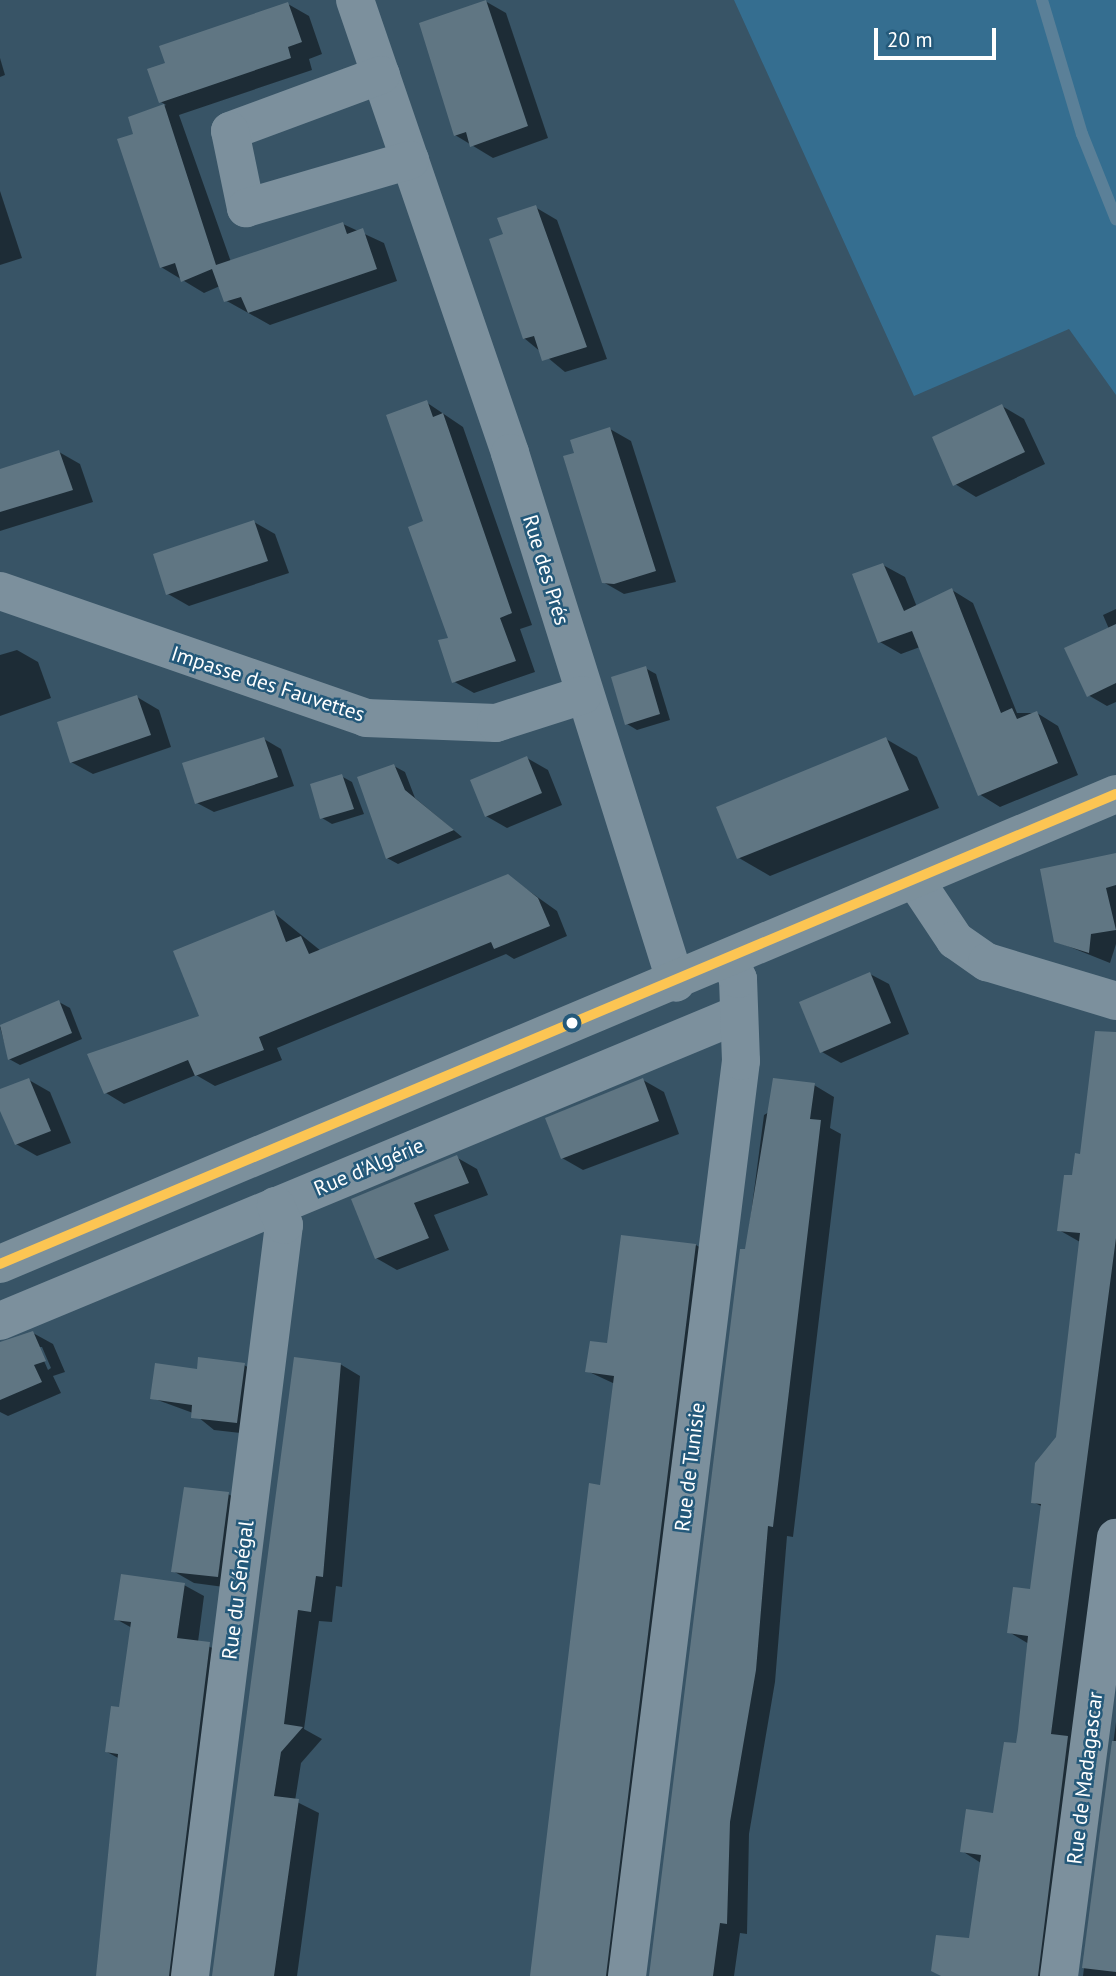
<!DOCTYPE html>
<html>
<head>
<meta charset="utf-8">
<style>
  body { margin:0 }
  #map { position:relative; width:1116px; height:1976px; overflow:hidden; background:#385466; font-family:"PT Sans",sans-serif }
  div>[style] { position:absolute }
  .green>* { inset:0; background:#356e90 }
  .shadow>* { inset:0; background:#0007 }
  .stream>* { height:12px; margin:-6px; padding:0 6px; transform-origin:6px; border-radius:6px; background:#5b8098 }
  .building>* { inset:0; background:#607683 }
  .minor>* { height:38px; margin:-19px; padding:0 19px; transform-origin:19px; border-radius:19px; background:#7c909d }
  .major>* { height:38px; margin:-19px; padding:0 19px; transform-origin:19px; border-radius:19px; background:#7c909c }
  .bus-1>* { height:10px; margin:-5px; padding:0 5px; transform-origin:5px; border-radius:5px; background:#fcc553 }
  .dots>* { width:19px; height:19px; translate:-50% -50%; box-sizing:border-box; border:4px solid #24597a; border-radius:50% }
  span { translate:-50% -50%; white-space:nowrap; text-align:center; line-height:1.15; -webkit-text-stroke:5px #24597a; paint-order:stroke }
  .street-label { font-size:21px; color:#fff }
  .scale { position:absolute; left:874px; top:28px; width:122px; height:32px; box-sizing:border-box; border:4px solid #fff; border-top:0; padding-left:9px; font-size:21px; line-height:24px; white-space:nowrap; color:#fff; -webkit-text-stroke:5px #24597a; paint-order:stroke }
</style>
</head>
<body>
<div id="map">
  <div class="green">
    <div style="clip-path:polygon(734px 0,1116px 0,1116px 395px,1069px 329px,914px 396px)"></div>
  </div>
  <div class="shadow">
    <div style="clip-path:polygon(485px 1px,506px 13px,548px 138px,493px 158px,455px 135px)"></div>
    <div style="clip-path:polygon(288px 4px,309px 16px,322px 54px,309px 59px,312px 70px,179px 115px,231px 262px,343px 224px,384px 243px,397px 281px,270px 325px,225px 300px,220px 286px,204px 293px,161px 267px,130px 118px,166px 105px,161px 102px,167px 64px)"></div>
    <div style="clip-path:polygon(0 58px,5px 75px,0 77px)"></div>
    <div style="clip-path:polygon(0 191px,22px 258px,0 265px)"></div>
    <div style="clip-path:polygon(535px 207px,557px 220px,607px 359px,565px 372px,524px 338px)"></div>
    <div style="clip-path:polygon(426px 402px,463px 427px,532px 625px,520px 629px,535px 672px,474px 693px,453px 681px)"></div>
    <div style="clip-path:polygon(1002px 406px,1024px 419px,1045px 464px,976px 497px,955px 484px)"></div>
    <div style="clip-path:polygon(610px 429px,631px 441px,676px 582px,624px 594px,603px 582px,577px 455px)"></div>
    <div style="clip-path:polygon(59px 452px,80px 464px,93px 502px,0 531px,0 470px)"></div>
    <div style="clip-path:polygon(254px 522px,275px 534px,289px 573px,189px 606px,168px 594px)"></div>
    <div style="clip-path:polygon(883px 565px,905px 577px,917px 607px,952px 590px,973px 603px,1017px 713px,1037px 713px,1058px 726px,1078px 775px,1000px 807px,979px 794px,920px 647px,901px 654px,880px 642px)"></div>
    <div style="clip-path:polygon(1116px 609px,1116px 702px,1107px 706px,1088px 695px,1109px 629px,1103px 615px)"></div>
    <div style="clip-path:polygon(17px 650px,38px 662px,51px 698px,0 716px,0 655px)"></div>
    <div style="clip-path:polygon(645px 668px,656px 674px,670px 720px,637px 730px,627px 724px)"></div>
    <div style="clip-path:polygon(137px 697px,159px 710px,171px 747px,93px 774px,71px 762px)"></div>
    <div style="clip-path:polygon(264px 739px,281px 749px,294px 786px,214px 812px,197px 803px)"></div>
    <div style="clip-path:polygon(886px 739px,917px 757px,939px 808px,770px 876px,739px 858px)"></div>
    <div style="clip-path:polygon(527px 758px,548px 770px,562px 805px,507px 828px,486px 816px)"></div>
    <div style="clip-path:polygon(394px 766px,405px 772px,415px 798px,462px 837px,398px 864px,387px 858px)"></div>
    <div style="clip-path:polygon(341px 776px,352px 782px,364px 814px,332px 824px,322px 818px)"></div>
    <div style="clip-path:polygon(1116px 855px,1116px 944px,1110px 963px,1055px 941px)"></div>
    <div style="clip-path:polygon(508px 876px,557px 911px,567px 936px,514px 959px,506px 954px,277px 1048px,282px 1060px,215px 1086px,196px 1075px,124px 1104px,106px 1093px,201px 1017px,273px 912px,321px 951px)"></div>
    <div style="clip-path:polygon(870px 974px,889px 984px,909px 1034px,841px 1063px,822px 1052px)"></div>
    <div style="clip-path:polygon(59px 1002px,70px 1008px,82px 1039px,20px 1065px,9px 1059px,0 1027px)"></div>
    <div style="clip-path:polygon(1116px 1057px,1116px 1546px,1060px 1976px,942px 1976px,971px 1940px,981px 1863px,962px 1851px,994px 1815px,1017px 1745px,1029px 1644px,1009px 1632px,1032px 1591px,1043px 1507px,1033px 1502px,1058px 1438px,1080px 1242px,1059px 1230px)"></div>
    <div style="clip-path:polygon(29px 1080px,50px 1092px,71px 1143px,37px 1156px,16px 1144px,0 1106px,0 1091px)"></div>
    <div style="clip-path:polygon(643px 1080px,664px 1092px,679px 1134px,583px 1170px,562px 1158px)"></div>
    <div style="clip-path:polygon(814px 1085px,834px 1097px,830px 1128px,841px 1134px,793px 1537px,787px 1536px,775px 1682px,749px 1834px,747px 1934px,740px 1933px,734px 1976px,651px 1976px,764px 1115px)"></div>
    <div style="clip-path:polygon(456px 1157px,477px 1169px,488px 1195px,434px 1215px,449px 1250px,397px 1270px,376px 1258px,353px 1200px)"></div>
    <div style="clip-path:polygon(696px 1245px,716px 1257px,626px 1976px,531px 1976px,615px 1384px,587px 1371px)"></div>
    <div style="clip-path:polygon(evenodd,33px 1333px,53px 1344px,65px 1372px,53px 1376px,61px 1393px,8px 1416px,0 1412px,0 1346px,33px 1333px,38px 1347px,42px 1347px,51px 1368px,48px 1370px,38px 1347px)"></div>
    <div style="clip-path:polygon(295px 1358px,340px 1364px,360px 1376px,342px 1587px,336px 1586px,332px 1622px,319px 1621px,304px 1729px,322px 1739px,301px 1763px,295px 1801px,319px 1813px,297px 1976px,214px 1976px)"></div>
    <div style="clip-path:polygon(244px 1365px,265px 1377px,258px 1435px,214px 1430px,193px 1413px,152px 1398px,199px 1371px)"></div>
    <div style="clip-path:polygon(228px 1494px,249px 1506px,239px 1589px,194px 1583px,173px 1571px)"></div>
    <div style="clip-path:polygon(184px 1585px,204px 1596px,198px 1642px,229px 1655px,189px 1976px,98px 1976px,120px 1759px,107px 1752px,120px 1708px,132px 1628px,116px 1619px)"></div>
    <div style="clip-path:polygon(1116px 1722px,1116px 1976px,1083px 1976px)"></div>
  </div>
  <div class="stream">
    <div style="left:1042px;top:0;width:140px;rotate:73.4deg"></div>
    <div style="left:1082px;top:134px;width:92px;rotate:68.2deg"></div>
  </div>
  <div class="building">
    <div style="clip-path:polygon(486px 0,528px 126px,470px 147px,466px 132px,454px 136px,419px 23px)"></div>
    <div style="clip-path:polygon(288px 2px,302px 42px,288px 47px,291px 58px,159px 103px,147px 69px,165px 63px,159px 46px)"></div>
    <div style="clip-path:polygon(164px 104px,216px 265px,343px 222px,347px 234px,363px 228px,377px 269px,248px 313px,241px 297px,224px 302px,212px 269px,181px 282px,175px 263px,160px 268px,117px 139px,133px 134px,128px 117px)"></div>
    <div style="clip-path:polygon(536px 205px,587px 347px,542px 361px,534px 336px,523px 339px,489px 239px,503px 234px,497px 218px)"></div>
    <div style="clip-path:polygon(427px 400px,433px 417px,443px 413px,512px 613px,500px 618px,516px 661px,452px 683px,438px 640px,448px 638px,408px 527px,423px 521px,386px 415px)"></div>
    <div style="clip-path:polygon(1002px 404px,1025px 452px,953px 486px,932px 437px)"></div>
    <div style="clip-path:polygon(610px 427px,656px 571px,614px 584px,602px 583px,563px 456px,574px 453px,570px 440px)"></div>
    <div style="clip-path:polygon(59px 450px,73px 490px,0 512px,0 469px)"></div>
    <div style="clip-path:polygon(254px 520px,268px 561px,166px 595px,153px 554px)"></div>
    <div style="clip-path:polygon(883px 563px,904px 611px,952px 588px,1001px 713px,1012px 708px,1017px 719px,1037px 711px,1058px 763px,978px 796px,912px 631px,878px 643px,852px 574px)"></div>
    <div style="clip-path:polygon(1116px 624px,1116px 683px,1087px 697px,1064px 648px)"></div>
    <div style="clip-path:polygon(646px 666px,660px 714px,625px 725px,611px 677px)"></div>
    <div style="clip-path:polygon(137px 695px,151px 735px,70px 763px,57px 722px)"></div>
    <div style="clip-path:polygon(264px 737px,278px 777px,195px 804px,182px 763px)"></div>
    <div style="clip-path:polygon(886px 737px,909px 790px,737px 859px,716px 807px)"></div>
    <div style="clip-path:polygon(527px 756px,542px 793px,485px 817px,470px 780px)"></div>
    <div style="clip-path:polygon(394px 764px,405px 790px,454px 830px,386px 859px,357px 777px)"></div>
    <div style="clip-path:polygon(342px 774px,354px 809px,320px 819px,310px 784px)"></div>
    <div style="clip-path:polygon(1116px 853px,1116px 885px,1106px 888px,1116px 930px,1091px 934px,1089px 953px,1054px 942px,1040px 869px)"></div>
    <div style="clip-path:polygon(508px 874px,538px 898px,550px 926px,494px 949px,491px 942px,259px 1037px,264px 1050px,195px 1076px,188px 1060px,104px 1094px,87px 1054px,199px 1016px,173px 951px,274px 910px,286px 942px,301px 936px,309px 954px)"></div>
    <div style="clip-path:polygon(870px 972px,891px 1023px,820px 1053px,799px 1002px)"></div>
    <div style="clip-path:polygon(59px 1000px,72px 1033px,8px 1060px,0 1025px)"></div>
    <div style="clip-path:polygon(1095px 1031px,1116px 1032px,1116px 1238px,1051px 1734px,1068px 1736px,1038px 1976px,941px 1976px,931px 1971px,936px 1935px,969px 1938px,981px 1855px,960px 1852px,966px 1809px,993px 1813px,1004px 1742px,1016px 1743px,1018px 1730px,1028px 1636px,1007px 1633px,1013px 1587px,1030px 1589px,1041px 1504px,1031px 1503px,1035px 1463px,1056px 1437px,1080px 1233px,1057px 1231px,1064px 1175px,1072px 1175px,1075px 1153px,1080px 1154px)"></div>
    <div style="clip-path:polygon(29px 1078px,51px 1131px,15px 1145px,0 1111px,0 1089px)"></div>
    <div style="clip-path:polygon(643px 1078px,659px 1121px,561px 1159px,545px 1118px)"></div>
    <div style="clip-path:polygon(773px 1078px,815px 1083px,810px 1119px,821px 1120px,773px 1527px,768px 1526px,756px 1670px,730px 1822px,727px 1924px,720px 1923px,713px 1976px,649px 1976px,740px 1249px,745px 1249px)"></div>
    <div style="clip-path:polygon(457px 1155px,469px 1183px,414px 1203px,429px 1238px,375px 1259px,351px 1199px)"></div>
    <div style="clip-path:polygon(621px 1235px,696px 1244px,606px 1976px,530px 1976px,589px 1483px,600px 1485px,614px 1376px,585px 1372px,590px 1341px,607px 1343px)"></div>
    <div style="clip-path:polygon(33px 1331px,46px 1361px,34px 1365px,42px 1382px,0 1400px,0 1342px)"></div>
    <div style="clip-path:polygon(198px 1357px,245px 1363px,237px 1423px,191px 1418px,192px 1405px,150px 1399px,155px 1363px,197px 1369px)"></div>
    <div style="clip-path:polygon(294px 1357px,341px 1363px,323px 1577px,316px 1576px,311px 1612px,298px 1610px,284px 1724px,303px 1727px,281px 1752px,274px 1796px,299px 1799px,274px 1976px,212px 1976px)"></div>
    <div style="clip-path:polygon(184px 1487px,229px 1492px,218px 1577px,171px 1572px)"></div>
    <div style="clip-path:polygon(121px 1574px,185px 1583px,177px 1638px,210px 1642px,169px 1976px,96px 1976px,118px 1754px,105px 1752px,111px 1706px,119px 1707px,131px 1622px,114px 1620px)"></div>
    <div style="clip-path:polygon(1112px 1741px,1116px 1741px,1116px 1972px,1082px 1968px)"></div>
  </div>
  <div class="minor">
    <div style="left:355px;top:0;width:479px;rotate:71.1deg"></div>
    <div style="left:510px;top:453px;width:555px;rotate:72.61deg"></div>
    <div style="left:381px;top:75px;width:161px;rotate:159.7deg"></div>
    <div style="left:230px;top:131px;width:79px;rotate:78.3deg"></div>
    <div style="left:246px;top:208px;width:171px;rotate:-16.3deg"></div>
    <div style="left:0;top:591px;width:387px;rotate:19.1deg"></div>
    <div style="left:366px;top:718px;width:130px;rotate:2.2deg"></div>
    <div style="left:496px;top:723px;width:91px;rotate:-17.8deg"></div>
    <div style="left:917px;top:883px;width:69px;rotate:56.3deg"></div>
    <div style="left:955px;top:940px;width:39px;rotate:35deg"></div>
    <div style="left:987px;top:962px;width:135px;rotate:16.8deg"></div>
    <div style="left:0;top:1321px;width:800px;rotate:-22.56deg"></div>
    <div style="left:190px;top:1976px;width:757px;rotate:-82.87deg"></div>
    <div style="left:284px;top:1225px;width:21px;rotate:-113deg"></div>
    <div style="left:627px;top:1976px;width:922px;rotate:-82.9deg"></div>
    <div style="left:741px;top:1061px;width:82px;rotate:-92.1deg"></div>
    <div style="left:738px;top:979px;width:21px;rotate:-115deg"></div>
    <div style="left:1059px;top:1976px;width:442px;rotate:-82.6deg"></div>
  </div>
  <div class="major">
    <div style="left:0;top:1264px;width:1211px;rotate:-22.84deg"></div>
  </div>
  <div class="bus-1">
    <div style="left:0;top:1264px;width:1211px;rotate:-22.84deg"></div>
  </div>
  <div class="dots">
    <div style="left:572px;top:1023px;background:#fff"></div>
  </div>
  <div class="street-label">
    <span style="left:546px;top:570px;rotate:73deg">Rue des Prés</span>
    <span style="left:268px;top:684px;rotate:18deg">Impasse des Fauvettes</span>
    <span style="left:369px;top:1167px;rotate:-23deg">Rue d'Algérie</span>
    <span style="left:690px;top:1467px;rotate:-83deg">Rue de Tunisie</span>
    <span style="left:238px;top:1590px;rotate:-83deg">Rue du Sénégal</span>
    <span style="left:1085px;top:1778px;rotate:-83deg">Rue de Madagascar</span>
  </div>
  <div class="scale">20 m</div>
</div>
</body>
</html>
